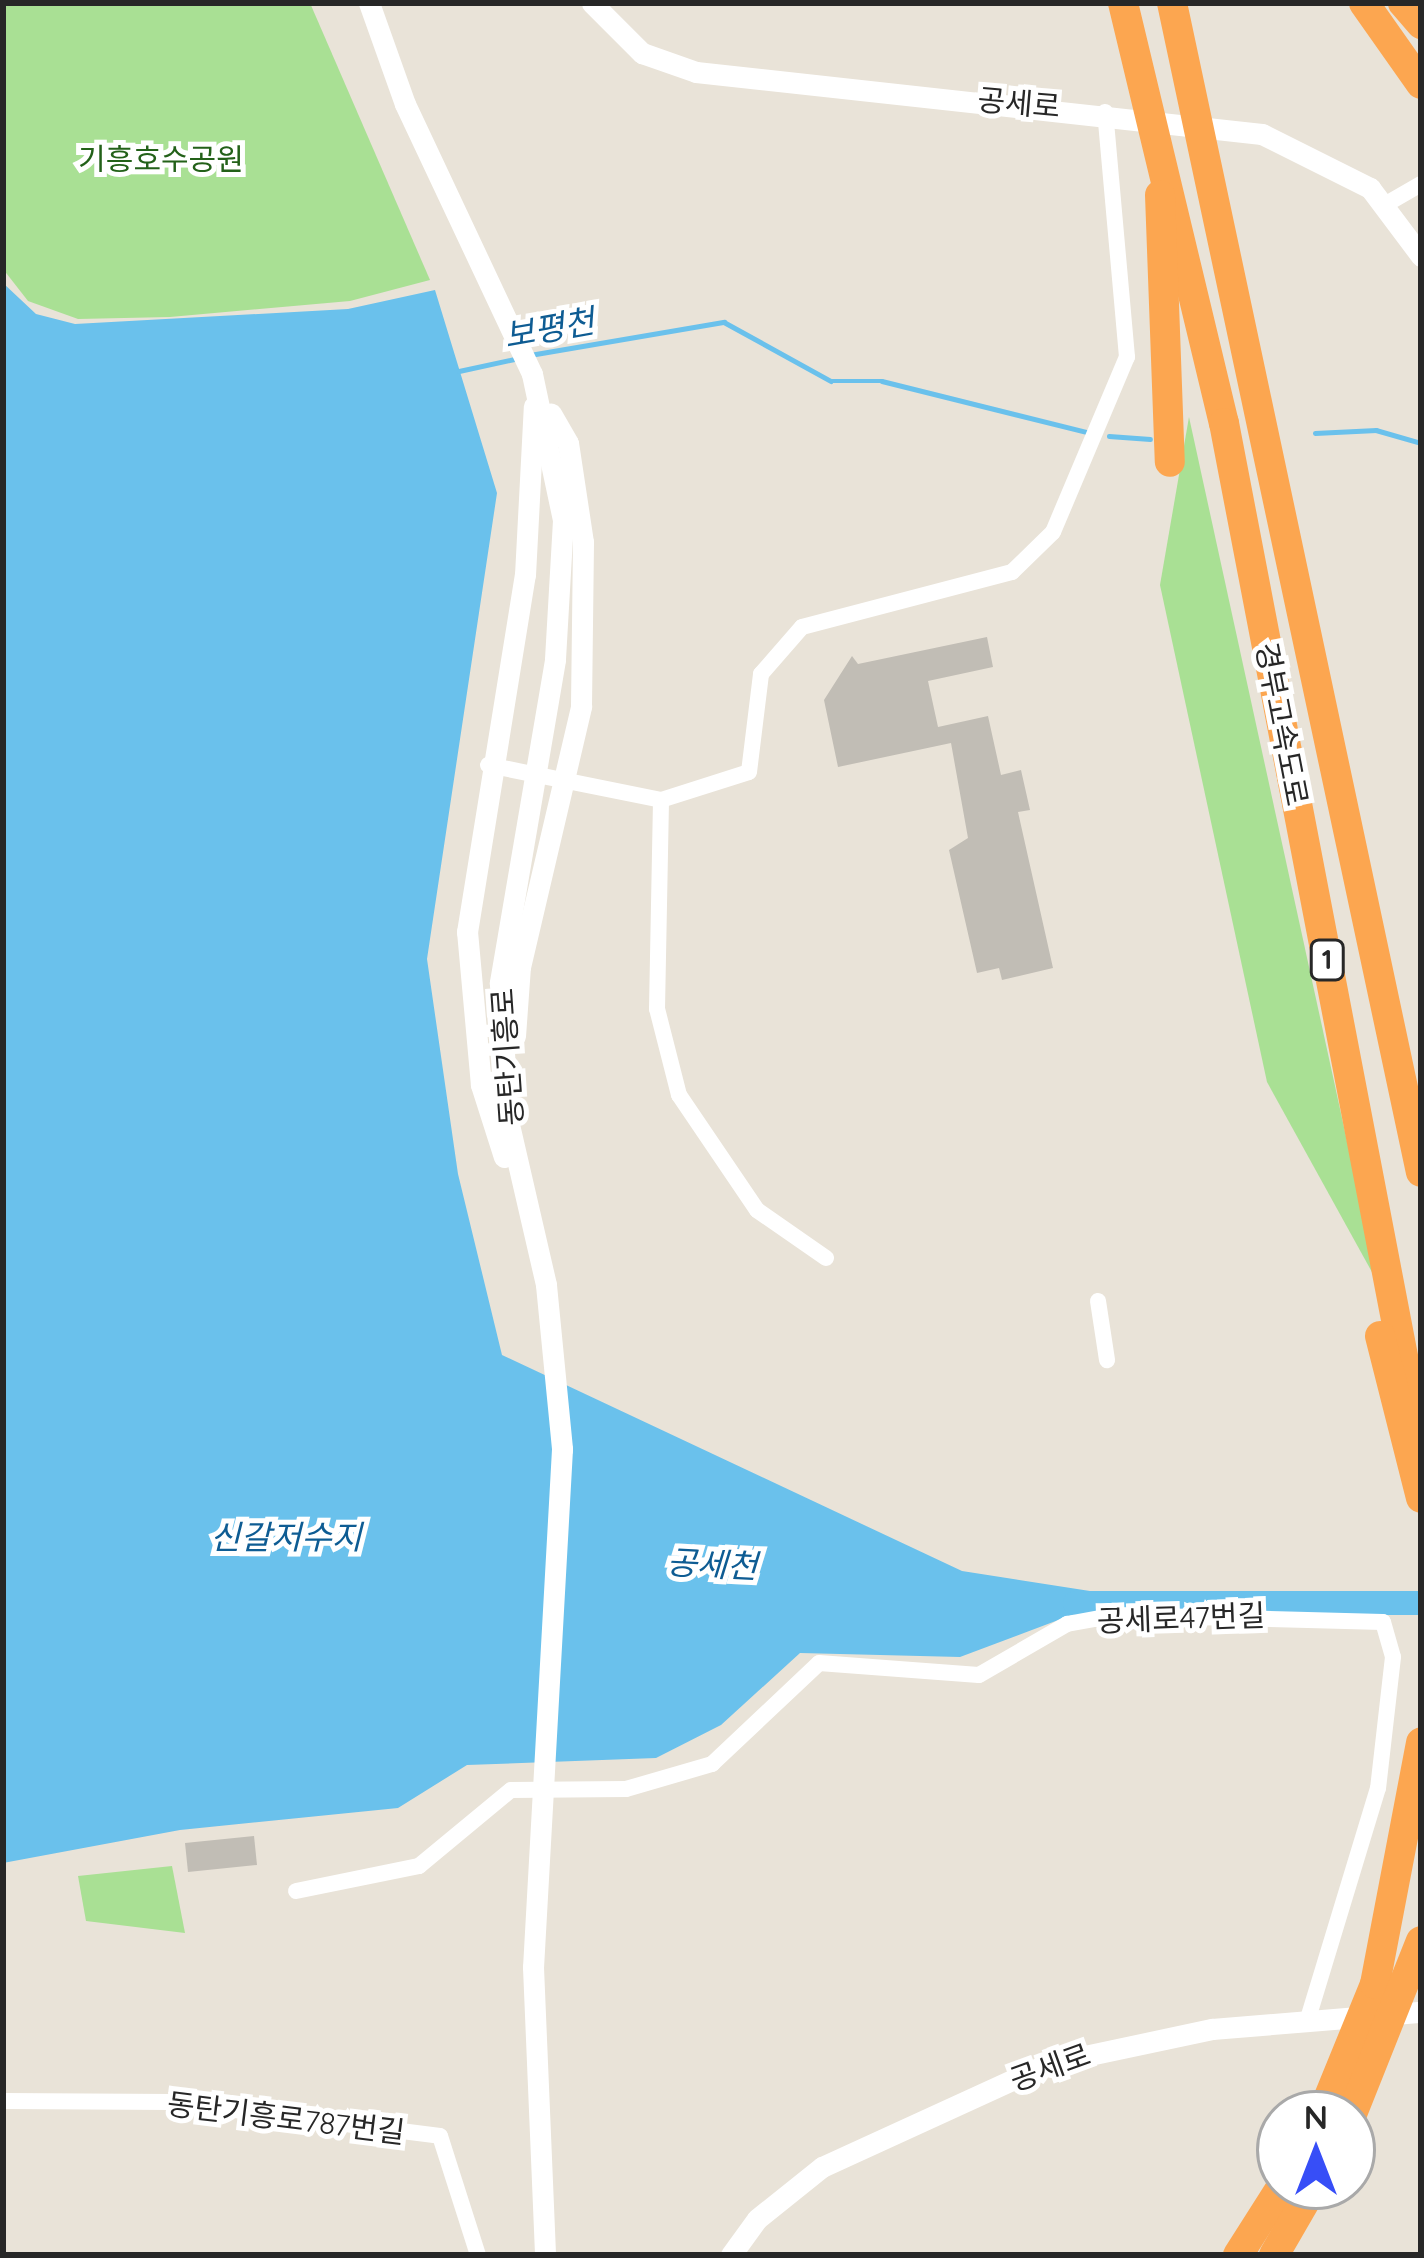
<!DOCTYPE html>
<html>
<head>
<meta charset="utf-8">
<style>
  body { margin:0 }
  #map { position:relative; width:1424px; height:2258px; overflow:hidden; background:#e9e3d8; font-family:Quicksand,"Noto Sans KR",sans-serif }
  div>[style] { position:absolute }
  .green>* { inset:0; background:#a9e094 }
  .water>* { inset:0; background:#6ac1ec }
  .stream>* { height:4.5px; margin:-2.25px; padding:0 2.25px; transform-origin:2.25px; border-radius:2.25px; background:#6ac1ec }
  .river>* { height:24px; margin:-12px; padding:0 12px; transform-origin:12px; border-radius:12px; background:#6ac1ec }
  .building>* { inset:0; background:#c1bdb5 }
  .street>* { height:16px; margin:-8px; padding:0 8px; transform-origin:8px; border-radius:8px; background:#fff }
  .secondary>* { height:21px; margin:-10.5px; padding:0 10.5px; transform-origin:10.5px; border-radius:10.5px; background:#fff }
  .highway>* { height:30px; margin:-15px; padding:0 15px; transform-origin:15px; border-radius:15px; background:#fca650 }
  span { translate:-50% -50%; white-space:nowrap; text-align:center; line-height:1.15; -webkit-text-stroke:10px #fff; paint-order:stroke }
  .shield-label span { padding:3px 9px; background:#fff; border:3px solid; border-radius:9px; -webkit-text-stroke-width:0 }
  .shield-label { font-size:27px; color:#272727; font-weight:700 }
  .street-label { font-size:30px; color:#272727 }
  .park-label { font-size:30px; color:#236119 }
  .water-label { font-size:33px; color:#0e5c93; font-style:italic }
  .frame { position:absolute; inset:0; border:6px solid #272727; pointer-events:none }
  .north { position:absolute; left:1256px; top:2090px; width:120px; height:120px; box-sizing:border-box; background:#fff; border:3px solid #a9a9a9; border-radius:50%; rotate:0deg; font-size:33px; font-weight:700; line-height:48px; text-align:center; color:#272727 }
  .north::after { content:''; display:block; margin:auto; width:42px; height:54px; background:#374ef7; clip-path:polygon(50% 0,100% 100%,50% 72%,0 100%) }
</style>
</head>
<body>
<div id="map">
  <div class="green">
    <div style="clip-path:polygon(3px 3px,310px 3px,430px 280px,350px 301px,170px 317px,78px 319px,28px 301px,3px 269px)"></div>
    <div style="clip-path:polygon(1189px 417px,1378px 1283px,1267px 1082px,1160px 585px)"></div>
    <div style="clip-path:polygon(172px 1866px,185px 1933px,86px 1921px,78px 1876px)"></div>
  </div>
  <div class="water">
    <div style="clip-path:polygon(3px 283px,36px 314px,75px 324px,348px 309px,435px 290px,497px 493px,427px 959px,458px 1174px,502px 1355px,962px 1571px,1122px 1596px,960px 1657px,800px 1653px,721px 1725px,656px 1758px,467px 1765px,398px 1808px,180px 1830px,3px 1863px)"></div>
  </div>
  <div class="stream">
    <div style="left:530px;top:355px;width:197px;rotate:-9.7deg"></div>
    <div style="left:724px;top:322px;width:122px;rotate:28.9deg"></div>
    <div style="left:831px;top:381px;width:51px"></div>
    <div style="left:882px;top:381px;width:210px;rotate:14deg"></div>
    <div style="left:459px;top:371px;width:61px;rotate:-12.2deg"></div>
    <div style="left:1315px;top:433px;width:61px;rotate:-2.8deg"></div>
    <div style="left:1376px;top:430px;width:47px;rotate:16.1deg"></div>
    <div style="left:1109px;top:436px;width:41px;rotate:4.2deg"></div>
  </div>
  <div class="river">
    <div style="left:1075px;top:1603px;width:346px"></div>
  </div>
  <div class="building">
    <div style="clip-path:polygon(987px 637px,993px 667px,928px 681px,938px 727px,988px 716px,1001px 775px,1021px 770px,1030px 810px,1018px 812px,1053px 968px,1002px 980px,999px 968px,977px 973px,949px 850px,968px 838px,951px 743px,838px 767px,824px 700px,852px 656px,858px 664px)"></div>
    <div style="clip-path:polygon(254px 1836px,257px 1865px,188px 1872px,185px 1843px)"></div>
  </div>
  <div class="street">
    <div style="left:1388px;top:203px;width:38px;rotate:-30deg"></div>
    <div style="left:488px;top:765px;width:177px;rotate:11.4deg"></div>
    <div style="left:826px;top:1258px;width:84px;rotate:-145.2deg"></div>
    <div style="left:757px;top:1210px;width:139px;rotate:-124.1deg"></div>
    <div style="left:679px;top:1095px;width:89px;rotate:-104.3deg"></div>
    <div style="left:657px;top:1009px;width:209px;rotate:-88.9deg"></div>
    <div style="left:661px;top:800px;width:92px;rotate:-17.7deg"></div>
    <div style="left:749px;top:772px;width:99px;rotate:-83deg"></div>
    <div style="left:761px;top:674px;width:62px;rotate:-48.9deg"></div>
    <div style="left:802px;top:627px;width:217px;rotate:-14.7deg"></div>
    <div style="left:1012px;top:572px;width:57px;rotate:-44.3deg"></div>
    <div style="left:1053px;top:532px;width:190px;rotate:-67.1deg"></div>
    <div style="left:1127px;top:357px;width:246px;rotate:-95.1deg"></div>
    <div style="left:1098px;top:1301px;width:60px;rotate:81.3deg"></div>
    <div style="left:296px;top:1891px;width:126px;rotate:-11.5deg"></div>
    <div style="left:419px;top:1866px;width:119px;rotate:-39.6deg"></div>
    <div style="left:511px;top:1790px;width:115px;rotate:-0.5deg"></div>
    <div style="left:626px;top:1789px;width:90px;rotate:-16.2deg"></div>
    <div style="left:712px;top:1764px;width:147px;rotate:-43.3deg"></div>
    <div style="left:819px;top:1663px;width:160px;rotate:4.3deg"></div>
    <div style="left:979px;top:1675px;width:102px;rotate:-30.1deg"></div>
    <div style="left:1067px;top:1624px;width:51px;rotate:-10.2deg"></div>
    <div style="left:1117px;top:1615px;width:266px;rotate:1.5deg"></div>
    <div style="left:1383px;top:1622px;width:36px;rotate:74deg"></div>
    <div style="left:1393px;top:1657px;width:132px;rotate:96.5deg"></div>
    <div style="left:1378px;top:1788px;width:244px;rotate:106.9deg"></div>
    <div style="left:3px;top:2101px;width:169px;rotate:0.3deg"></div>
    <div style="left:172px;top:2102px;width:270px;rotate:7.2deg"></div>
    <div style="left:440px;top:2136px;width:125px;rotate:72.3deg"></div>
  </div>
  <div class="secondary">
    <div style="left:369px;top:3px;width:107px;rotate:70.4deg"></div>
    <div style="left:405px;top:104px;width:298px;rotate:64.8deg"></div>
    <div style="left:532px;top:374px;width:149px;rotate:78deg"></div>
    <div style="left:563px;top:520px;width:140px;rotate:93.3deg"></div>
    <div style="left:555px;top:660px;width:328px;rotate:99.7deg"></div>
    <div style="left:500px;top:983px;width:137px;rotate:86.7deg"></div>
    <div style="left:508px;top:1120px;width:169px;rotate:77deg"></div>
    <div style="left:546px;top:1285px;width:165px;rotate:84.4deg"></div>
    <div style="left:562px;top:1449px;width:519px;rotate:93.2deg"></div>
    <div style="left:533px;top:1967px;width:288px;rotate:87.6deg"></div>
    <div style="left:592px;top:3px;width:71px;rotate:45deg"></div>
    <div style="left:642px;top:53px;width:57px;rotate:19.4deg"></div>
    <div style="left:696px;top:72px;width:569px;rotate:6.25deg"></div>
    <div style="left:1262px;top:134px;width:121px;rotate:26.6deg"></div>
    <div style="left:1370px;top:188px;width:85px;rotate:53.1deg"></div>
    <div style="left:515px;top:1036px;width:69px;rotate:-85.9deg"></div>
    <div style="left:520px;top:967px;width:268px;rotate:-76.8deg"></div>
    <div style="left:581px;top:706px;width:164px;rotate:-89.3deg"></div>
    <div style="left:583px;top:542px;width:100px;rotate:-98.6deg"></div>
    <div style="left:568px;top:443px;width:34px;rotate:-120deg"></div>
    <div style="left:504px;top:1157px;width:76px;rotate:-107.7deg"></div>
    <div style="left:481px;top:1085px;width:154px;rotate:-95.2deg"></div>
    <div style="left:467px;top:932px;width:362px;rotate:-80.8deg"></div>
    <div style="left:525px;top:575px;width:169px;rotate:-87deg"></div>
    <div style="left:731px;top:2255px;width:44px;rotate:-54.2deg"></div>
    <div style="left:757px;top:2219px;width:83px;rotate:-38.7deg"></div>
    <div style="left:822px;top:2167px;width:247px;rotate:-24.6deg"></div>
    <div style="left:1047px;top:2064px;width:169px;rotate:-12deg"></div>
    <div style="left:1212px;top:2029px;width:210px;rotate:-4.7deg"></div>
  </div>
  <div class="highway">
    <div style="left:1123px;top:3px;width:432px;rotate:76.5deg"></div>
    <div style="left:1224px;top:423px;width:1046px;rotate:79.14deg"></div>
    <div style="left:1172px;top:3px;width:1195px;rotate:77.98deg"></div>
    <div style="left:1364px;top:3px;width:99px;rotate:54.9deg"></div>
    <div style="left:1403px;top:3px;width:28px;rotate:49deg"></div>
    <div style="left:1160px;top:195px;width:267px;rotate:87.9deg"></div>
    <div style="left:1380px;top:1336px;width:167px;rotate:75.8deg"></div>
    <div style="left:1322px;top:2114px;width:140px;rotate:-67.8deg"></div>
    <div style="left:1375px;top:1984px;width:246px;rotate:-79.2deg"></div>
    <div style="left:1352px;top:2114px;width:186px;rotate:-68.3deg"></div>
    <div style="left:1238px;top:2255px;width:82px;rotate:-57.5deg"></div>
    <div style="left:1274px;top:2255px;width:80px;rotate:-59.9deg"></div>
  </div>
  <div class="shield-label">
    <span style="left:1327px;top:960px">1</span>
  </div>
  <div class="street-label">
    <span style="left:1019px;top:103px;rotate:5deg">공세로</span>
    <span style="left:1282px;top:724px;rotate:79deg">경부고속도로</span>
    <span style="left:507px;top:1057px;rotate:-94deg">동탄기흥로</span>
    <span style="left:1181px;top:1618px;rotate:-2deg">공세로47번길</span>
    <span style="left:1050px;top:2067px;rotate:-20deg">공세로</span>
    <span style="left:286px;top:2118px;rotate:7deg">동탄기흥로787번길</span>
  </div>
  <div class="park-label">
    <span style="left:161px;top:159px">기흥호수공원</span>
  </div>
  <div class="water-label">
    <span style="left:549px;top:328px;rotate:-10deg">보평천</span>
    <span style="left:286px;top:1537px">신갈저수지</span>
    <span style="left:712px;top:1564px;rotate:3deg">공세천</span>
  </div>
  <div class="frame"></div>
  <div class="north">N</div>
</div>
</body>
</html>
